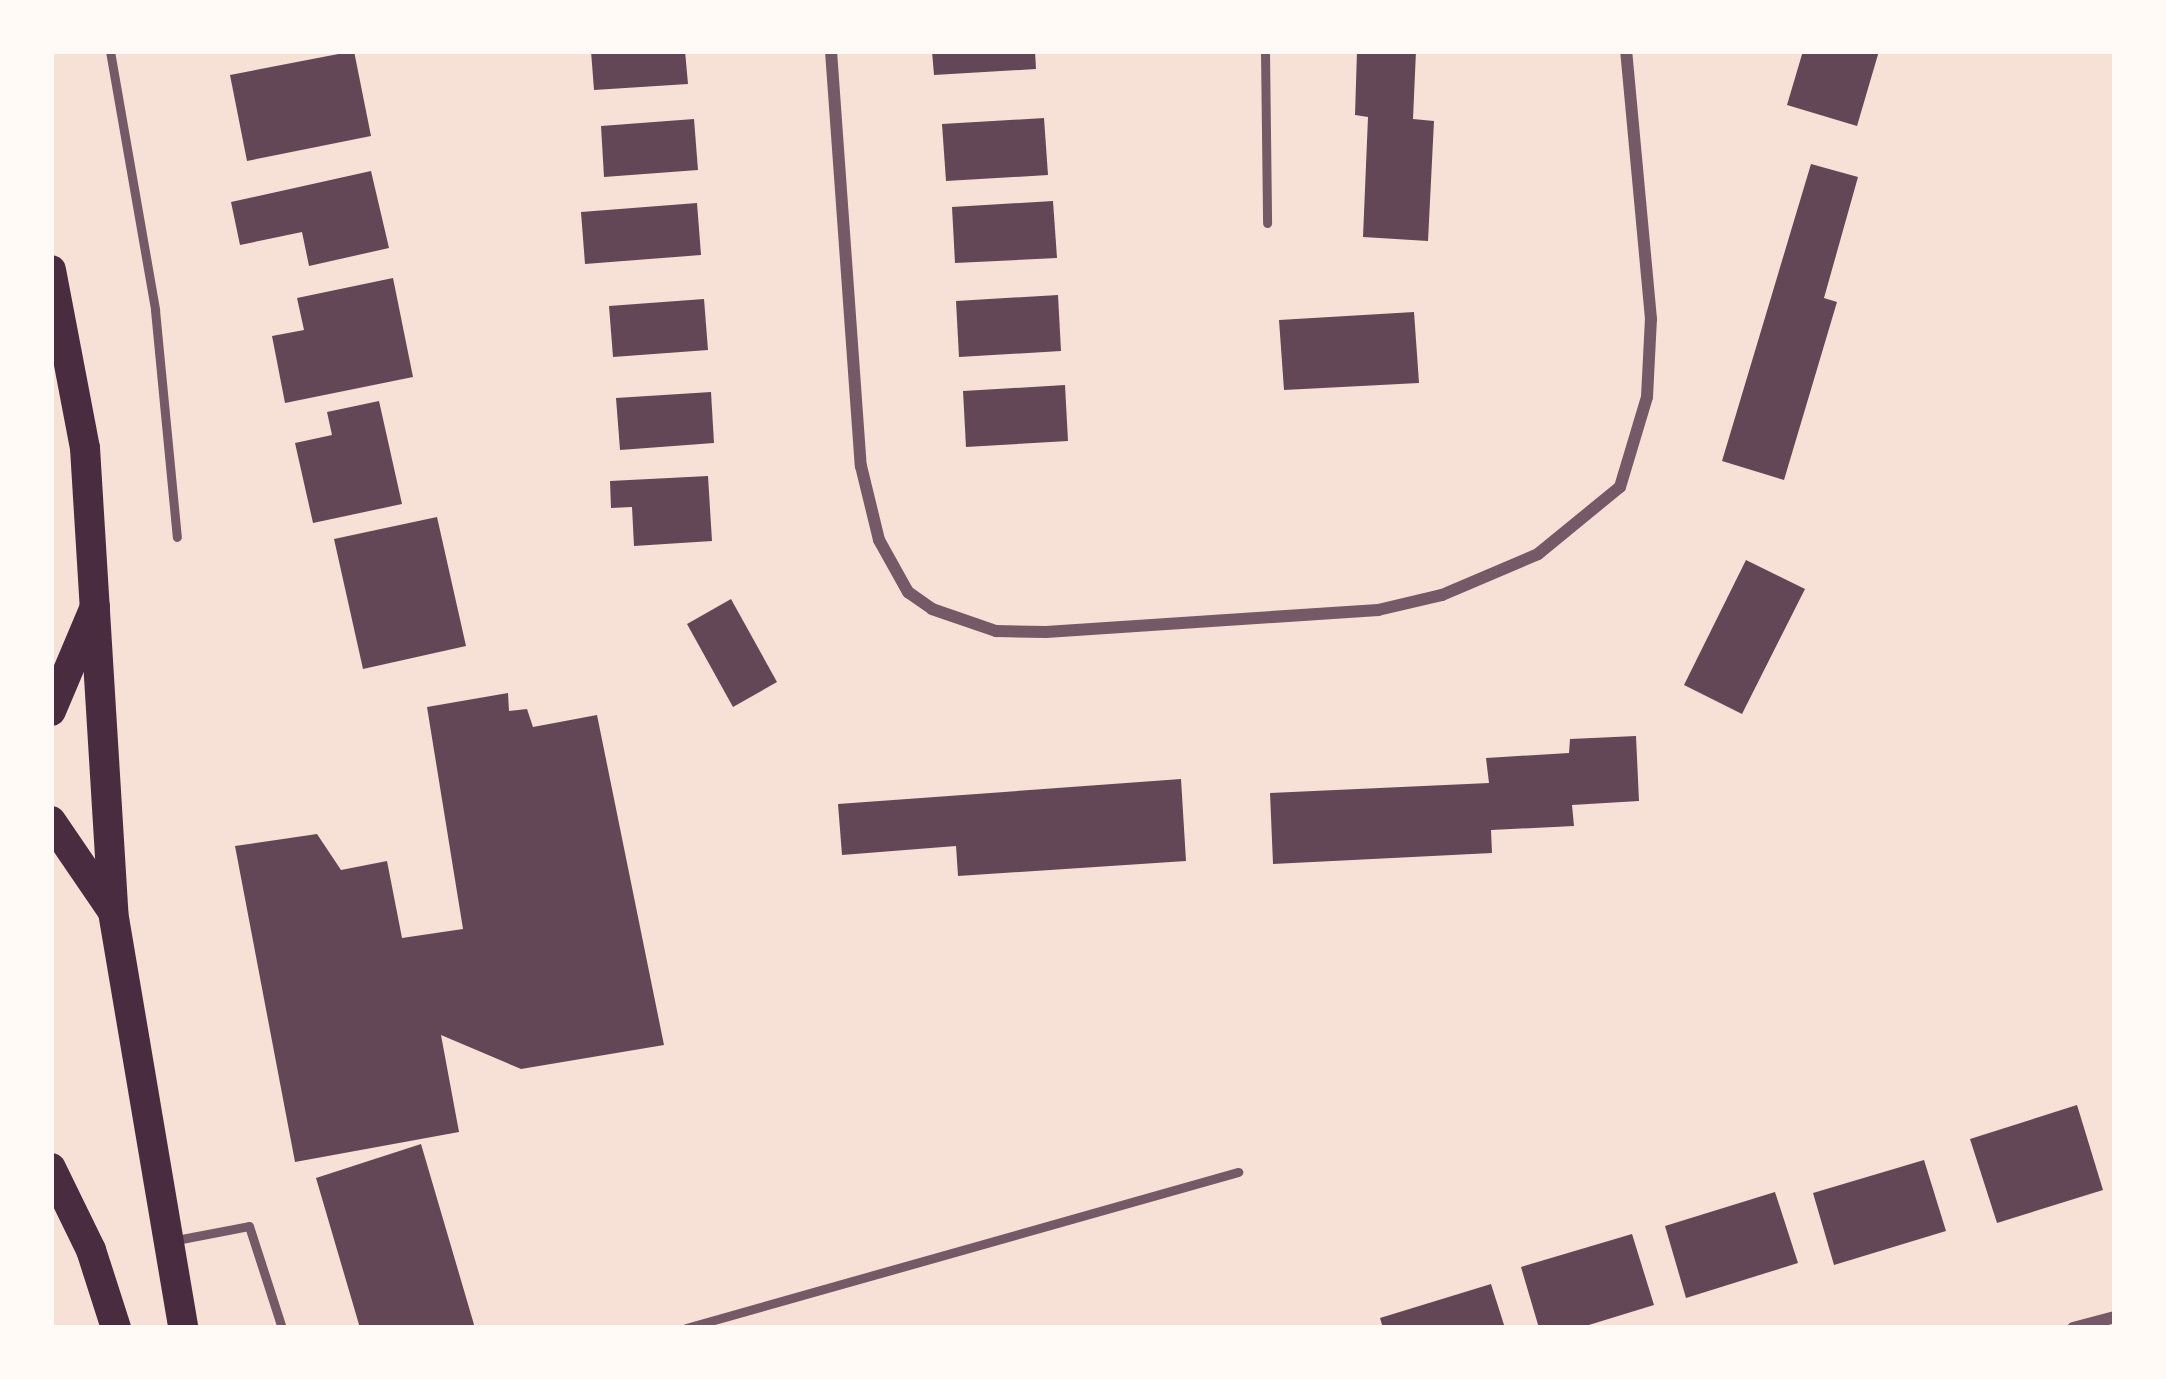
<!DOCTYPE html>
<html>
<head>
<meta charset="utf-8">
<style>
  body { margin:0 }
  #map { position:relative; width:2166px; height:1379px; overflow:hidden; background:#f7e1d7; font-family:Rubik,sans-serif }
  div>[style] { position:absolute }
  .building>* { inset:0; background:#644757 }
  .service>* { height:9px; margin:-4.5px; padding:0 4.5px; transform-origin:4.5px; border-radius:4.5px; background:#755966 }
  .minor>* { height:12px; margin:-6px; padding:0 6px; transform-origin:6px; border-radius:6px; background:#755966 }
  .primary>* { height:30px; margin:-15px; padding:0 15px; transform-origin:15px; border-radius:15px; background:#4a2c40 }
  span { translate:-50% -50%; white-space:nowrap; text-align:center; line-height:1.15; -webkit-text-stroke:10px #fffaf5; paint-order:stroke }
  .frame { position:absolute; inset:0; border:54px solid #fffaf5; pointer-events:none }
</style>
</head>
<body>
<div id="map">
  <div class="building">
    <div style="clip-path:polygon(354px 51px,371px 136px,247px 161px,230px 75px)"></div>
    <div style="clip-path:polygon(591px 51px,685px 51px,688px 84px,594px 90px)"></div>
    <div style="clip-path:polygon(932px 51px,1035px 51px,1036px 69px,934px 75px)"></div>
    <div style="clip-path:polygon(1357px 51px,1416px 51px,1413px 119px,1434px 121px,1428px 241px,1363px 237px,1368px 117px,1355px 115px)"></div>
    <div style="clip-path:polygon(1803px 51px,1879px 51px,1857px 126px,1787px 105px)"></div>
    <div style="clip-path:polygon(1044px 118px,1048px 175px,946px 181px,942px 124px)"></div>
    <div style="clip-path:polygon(694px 119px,698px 170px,604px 177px,601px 126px)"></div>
    <div style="clip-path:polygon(1811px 164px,1858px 177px,1824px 298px,1837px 302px,1784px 480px,1722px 461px)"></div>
    <div style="clip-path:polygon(371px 171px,389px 248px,309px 266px,302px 232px,240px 245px,231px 202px)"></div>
    <div style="clip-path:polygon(1053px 201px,1057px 258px,955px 263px,952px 207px)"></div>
    <div style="clip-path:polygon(697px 203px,701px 255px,585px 264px,581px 212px)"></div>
    <div style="clip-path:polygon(393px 278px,413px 377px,285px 403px,272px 336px,304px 330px,297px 298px)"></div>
    <div style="clip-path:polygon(1058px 295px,1061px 351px,959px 357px,956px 301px)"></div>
    <div style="clip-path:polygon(704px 299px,708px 350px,613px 357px,609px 306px)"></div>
    <div style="clip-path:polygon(1414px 312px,1419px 383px,1284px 390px,1279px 320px)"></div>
    <div style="clip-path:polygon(1065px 385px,1068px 441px,966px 447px,963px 391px)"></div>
    <div style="clip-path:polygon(711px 392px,714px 443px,620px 450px,616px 398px)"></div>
    <div style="clip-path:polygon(379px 401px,402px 504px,313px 523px,295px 443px,332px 435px,327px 412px)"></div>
    <div style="clip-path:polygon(708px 476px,712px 541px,634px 546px,632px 507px,611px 508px,610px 481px)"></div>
    <div style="clip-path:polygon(437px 517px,466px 646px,363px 669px,334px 539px)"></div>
    <div style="clip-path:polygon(1746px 560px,1805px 589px,1742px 714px,1684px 685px)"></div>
    <div style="clip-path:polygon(731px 599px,777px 682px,733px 707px,687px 624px)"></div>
    <div style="clip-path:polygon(508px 693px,509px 711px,527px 709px,533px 727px,597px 715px,664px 1045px,521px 1069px,441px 1035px,459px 1132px,295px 1162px,235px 846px,317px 834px,341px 870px,387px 861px,402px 938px,463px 929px,427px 707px)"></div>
    <div style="clip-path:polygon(1636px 736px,1639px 801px,1572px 805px,1574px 826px,1491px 830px,1492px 853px,1273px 864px,1270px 793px,1489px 783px,1486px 758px,1569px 753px,1570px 739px)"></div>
    <div style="clip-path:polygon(1181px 779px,1186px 861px,958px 876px,956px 846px,842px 855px,838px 804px)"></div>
    <div style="clip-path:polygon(2077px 1105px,2103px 1190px,1997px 1223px,1970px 1139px)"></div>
    <div style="clip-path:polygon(421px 1144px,475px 1328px,360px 1328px,316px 1178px)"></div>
    <div style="clip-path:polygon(1924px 1160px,1946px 1231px,1834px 1265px,1813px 1193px)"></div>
    <div style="clip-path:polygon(1775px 1192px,1798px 1263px,1686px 1298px,1665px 1226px)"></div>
    <div style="clip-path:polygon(1632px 1234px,1654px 1305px,1579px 1328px,1539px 1328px,1521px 1267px)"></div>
    <div style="clip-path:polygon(1491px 1284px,1505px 1328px,1383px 1328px,1380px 1318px)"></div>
  </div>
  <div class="service">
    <div style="left:110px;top:51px;width:263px;rotate:80.1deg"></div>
    <div style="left:155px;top:310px;width:228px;rotate:84.5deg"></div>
    <div style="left:1265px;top:51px;width:172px;rotate:89.3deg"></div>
    <div style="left:171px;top:1241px;width:79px;rotate:-10.9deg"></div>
    <div style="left:249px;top:1226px;width:107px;rotate:72.1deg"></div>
    <div style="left:686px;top:1328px;width:574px;rotate:-15.78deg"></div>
  </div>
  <div class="minor">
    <div style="left:831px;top:51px;width:416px;rotate:85.9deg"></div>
    <div style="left:861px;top:466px;width:76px;rotate:76.3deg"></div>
    <div style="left:879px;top:540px;width:60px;rotate:60.9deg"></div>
    <div style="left:908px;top:592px;width:29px;rotate:35deg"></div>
    <div style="left:932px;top:609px;width:68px;rotate:19deg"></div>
    <div style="left:996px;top:631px;width:50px;rotate:1.1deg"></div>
    <div style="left:1046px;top:632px;width:333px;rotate:-3.8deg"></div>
    <div style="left:1378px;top:610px;width:66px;rotate:-13.2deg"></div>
    <div style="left:1442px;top:595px;width:104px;rotate:-23.1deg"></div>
    <div style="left:1538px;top:554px;width:106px;rotate:-39.3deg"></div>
    <div style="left:1620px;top:487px;width:94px;rotate:-73.3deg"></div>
    <div style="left:1647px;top:397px;width:78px;rotate:-87.1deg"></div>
    <div style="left:1651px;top:319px;width:269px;rotate:-95.3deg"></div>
    <div style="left:2073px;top:1328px;width:43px;rotate:-14.7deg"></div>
  </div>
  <div class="primary">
    <div style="left:51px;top:270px;width:181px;rotate:79.2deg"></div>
    <div style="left:85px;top:448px;width:465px;rotate:86.5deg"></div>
    <div style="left:113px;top:912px;width:422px;rotate:80.4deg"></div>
    <div style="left:51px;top:711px;width:113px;rotate:-67.1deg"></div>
    <div style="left:51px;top:821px;width:110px;rotate:55.7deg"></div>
    <div style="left:51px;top:1168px;width:91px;rotate:64deg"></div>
    <div style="left:91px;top:1250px;width:82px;rotate:72.2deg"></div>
  </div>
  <div class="frame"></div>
</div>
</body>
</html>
